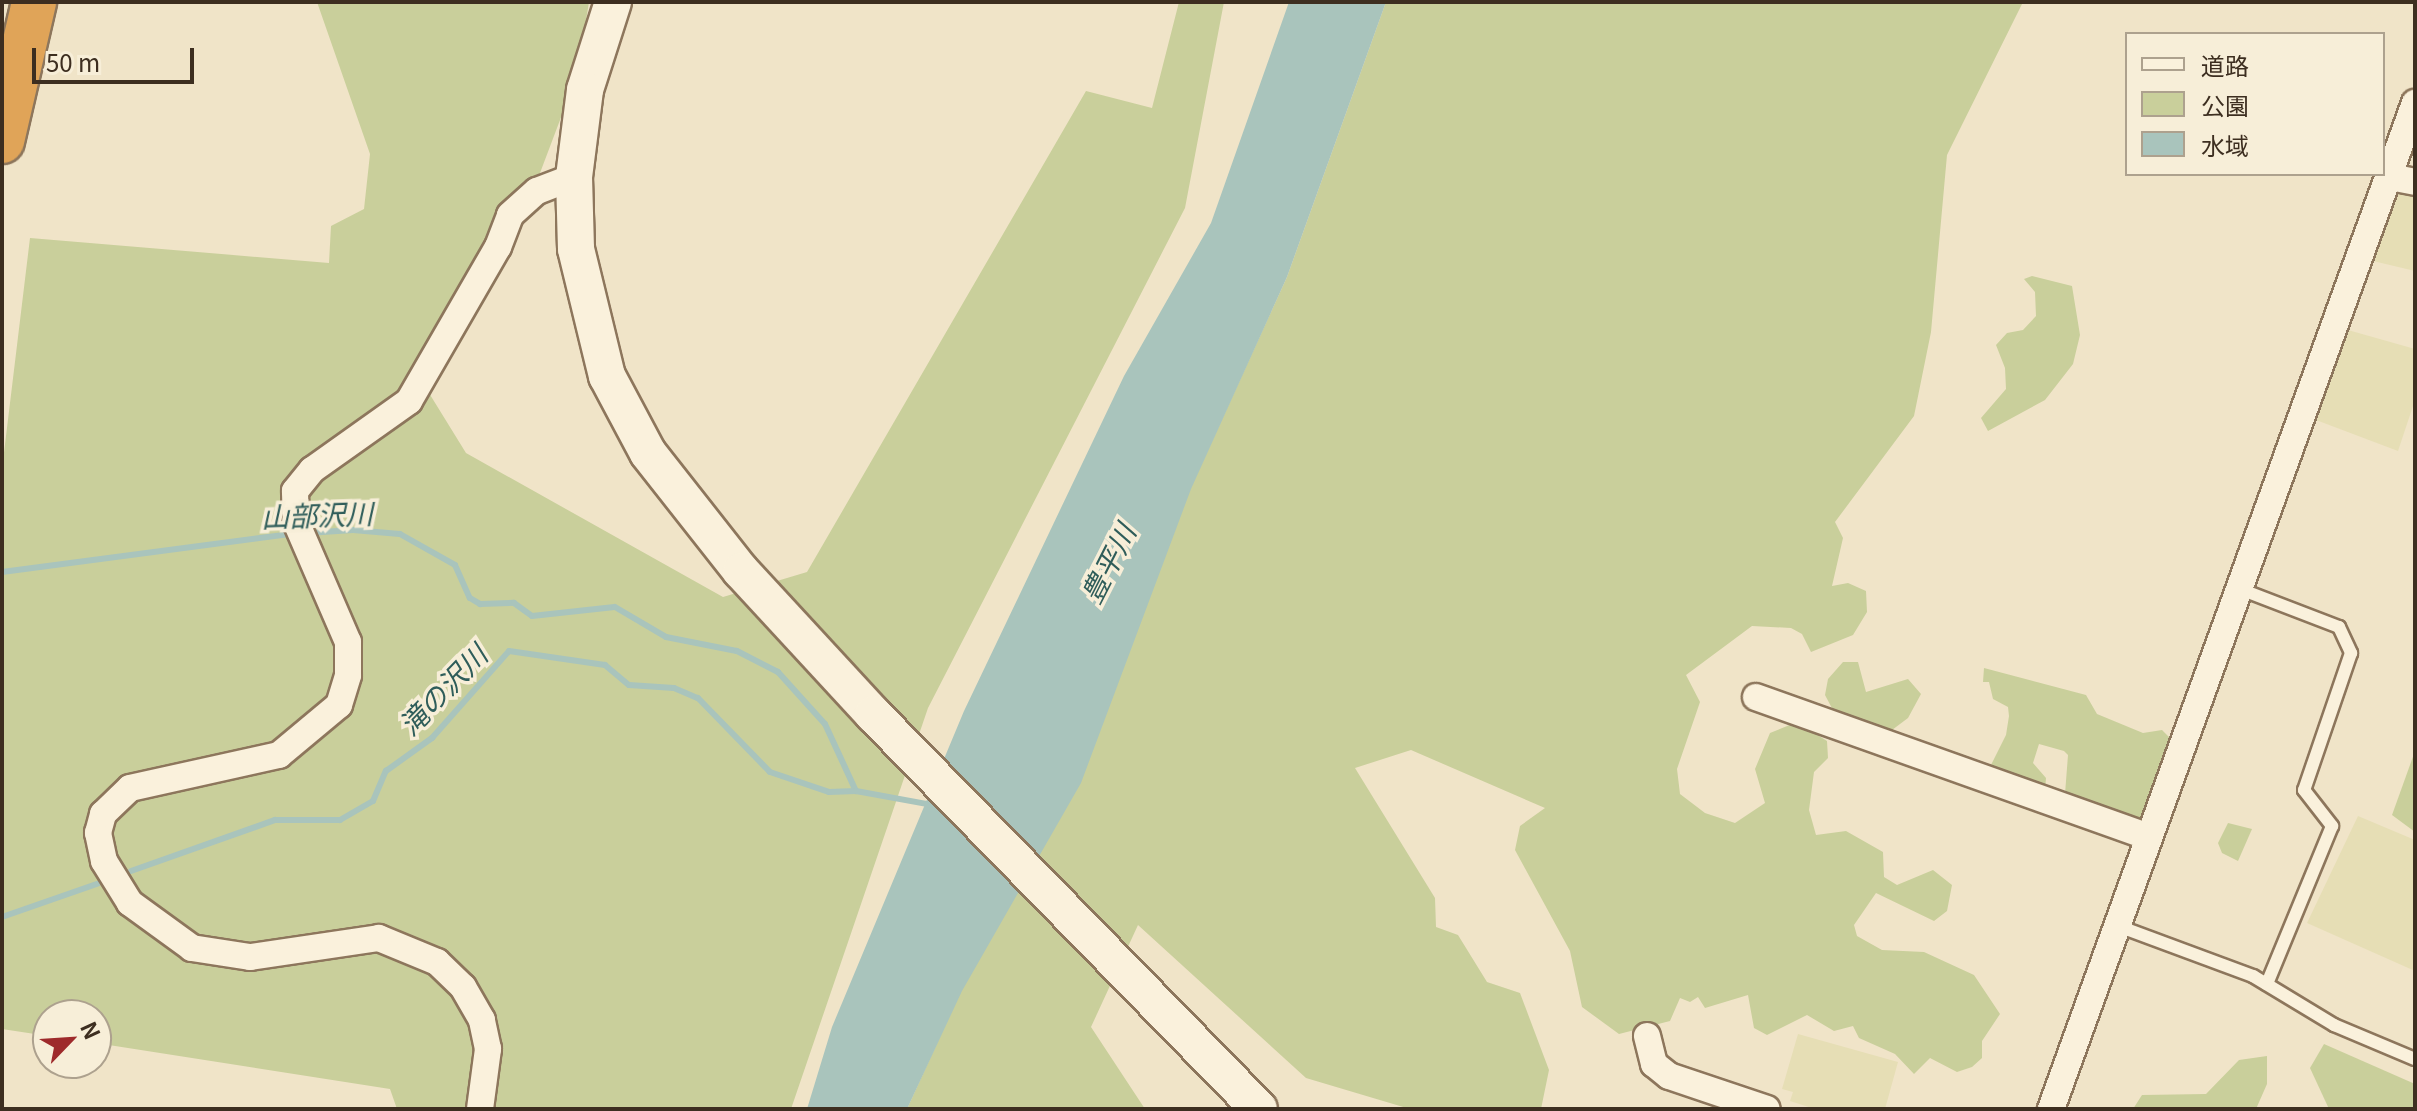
<!DOCTYPE html>
<html>
<head>
<meta charset="utf-8">
<style>
  body { margin:0 }
  #map { position:relative; width:2417px; height:1111px; overflow:hidden; background:#f0e4c8; font-family:Georgia,"Noto Sans JP",serif }
  div>[style] { position:absolute }
  .farmland>* { inset:0; background:#e6deb5 }
  .green>* { inset:0; background:#c9cf9b }
  .water>* { inset:0; background:#a9c4bc }
  .stream>* { height:6px; margin:-3px; padding:0 3px; transform-origin:3px; border-radius:3px; background:#a9c4bc }
  .roads { filter:drop-shadow(2px 0 #8d765c) drop-shadow(-2px 0 #8d765c) drop-shadow(0 2px #8d765c) drop-shadow(0 -2px #8d765c) }
  .lane>* { height:12px; margin:-6px; padding:0 6px; transform-origin:6px; border-radius:6px; background:#faf1dc }
  .street>* { height:26px; margin:-13px; padding:0 13px; transform-origin:13px; border-radius:13px; background:#faf1dc }
  .secondary>* { height:36px; margin:-18px; padding:0 18px; transform-origin:18px; border-radius:18px; background:#faf1dc }
  .highway>* { height:44px; margin:-22px; padding:0 22px; transform-origin:22px; border-radius:22px; background:#e0a458 }
  span { translate:-50% -50%; white-space:nowrap; text-align:center; line-height:1.15; -webkit-text-stroke:7px #f7eed8; paint-order:stroke }
  .water-label { font-size:28px; color:#2f5d5a; font-style:italic }
  .frame { position:absolute; inset:0; border:4px solid #3d2e20; pointer-events:none }
  .legend { position:absolute; left:2125px; top:32px; width:260px; height:144px; box-sizing:border-box; background:#f7eed8; border:2px solid #ada18e; margin:0; padding:10px 14px; list-style:none; font-size:24px; color:#3d2e20 }
  .legend li { display:flex; align-items:center; gap:16px; height:40px }
  .legend b { width:40px; border:2px solid #ada18e }
  .north { position:absolute; left:32px; top:999px; width:80px; height:80px; box-sizing:border-box; background:#f7eed8; border:2px solid #ada18e; border-radius:50%; rotate:65deg; font-size:22px; font-weight:700; line-height:32px; text-align:center; color:#3d2e20 }
  .north::after { content:''; display:block; margin:auto; width:28px; height:36px; background:#9e2a2b; clip-path:polygon(50% 0,100% 100%,50% 72%,0 100%) }
  .scale { position:absolute; left:32px; top:48px; width:162px; height:36px; box-sizing:border-box; border:4px solid #3d2e20; border-top:0; padding-left:10px; font-size:24px; line-height:28px; white-space:nowrap; color:#3d2e20; -webkit-text-stroke:6px #f7eed8; paint-order:stroke }
</style>
</head>
<body>
<div id="map">
  <div class="farmland">
    <div style="clip-path:polygon(2397px 193px,2415px 197px,2415px 271px,2373px 261px)"></div>
    <div style="clip-path:polygon(2348px 330px,2415px 349px,2415px 400px,2398px 451px,2316px 420px)"></div>
    <div style="clip-path:polygon(2358px 816px,2415px 840px,2415px 971px,2307px 923px)"></div>
    <div style="clip-path:polygon(1798px 1034px,1898px 1062px,1885px 1109px,1815px 1109px,1790px 1101px,1793px 1092px,1782px 1089px)"></div>
  </div>
  <div class="green">
    <div style="clip-path:polygon(317px 2px,589px 2px,577px 75px,540px 173px,503px 210px,416px 372px,466px 453px,723px 597px,807px 572px,1086px 91px,1152px 108px,1179px 2px,1224px 2px,1185px 208px,928px 708px,791px 1109px,397px 1109px,390px 1089px,96px 1043px,96px 1015px,48px 1015px,48px 1036px,2px 1029px,2px 469px,30px 238px,329px 263px,331px 226px,364px 209px,370px 154px)"></div>
    <div style="clip-path:polygon(1386px 2px,2023px 2px,1947px 155px,1931px 332px,1914px 416px,1835px 522px,1843px 538px,1832px 586px,1848px 583px,1866px 591px,1867px 612px,1853px 635px,1811px 652px,1802px 634px,1791px 628px,1752px 626px,1686px 675px,1700px 702px,1677px 769px,1680px 794px,1705px 813px,1735px 823px,1765px 803px,1755px 769px,1770px 733px,1797px 722px,1827px 741px,1828px 758px,1814px 772px,1809px 810px,1816px 835px,1846px 831px,1883px 852px,1884px 877px,1897px 885px,1933px 870px,1952px 885px,1947px 911px,1934px 921px,1876px 893px,1854px 925px,1857px 936px,1882px 950px,1924px 952px,1974px 975px,2000px 1014px,1982px 1041px,1982px 1058px,1972px 1067px,1957px 1072px,1930px 1058px,1914px 1074px,1895px 1054px,1859px 1038px,1853px 1026px,1834px 1031px,1807px 1015px,1767px 1035px,1754px 1028px,1748px 995px,1705px 1008px,1698px 997px,1690px 1002px,1680px 998px,1670px 1021px,1619px 1034px,1582px 1007px,1570px 951px,1515px 850px,1520px 826px,1545px 808px,1411px 750px,1355px 768px,1435px 898px,1436px 927px,1458px 935px,1487px 982px,1520px 993px,1549px 1070px,1541px 1109px,1410px 1109px,1306px 1078px,1138px 925px,1091px 1027px,1145px 1109px,907px 1109px,1287px 277px)"></div>
    <div style="clip-path:polygon(2032px 276px,2072px 286px,2080px 335px,2073px 364px,2045px 400px,1988px 431px,1981px 418px,2006px 389px,2005px 368px,1996px 345px,2007px 333px,2023px 330px,2036px 316px,2035px 292px,2024px 279px)"></div>
    <div style="clip-path:polygon(1843px 662px,1858px 662px,1866px 692px,1908px 679px,1921px 694px,1908px 718px,1892px 730px,1834px 712px,1825px 695px,1828px 679px)"></div>
    <div style="clip-path:polygon(1984px 668px,2086px 695px,2097px 714px,2143px 733px,2162px 730px,2172px 740px,2143px 815px,2135px 821px,2065px 794px,2068px 755px,2064px 751px,2039px 744px,2033px 763px,2046px 778px,2045px 790px,1990px 767px,2006px 735px,2009px 716px,2008px 707px,1993px 699px,1989px 682px,1983px 682px)"></div>
    <div style="clip-path:polygon(2415px 751px,2415px 832px,2392px 815px)"></div>
    <div style="clip-path:polygon(2228px 823px,2252px 829px,2238px 861px,2222px 853px,2218px 843px)"></div>
    <div style="clip-path:polygon(2324px 1044px,2415px 1084px,2415px 1109px,2329px 1109px,2310px 1068px)"></div>
    <div style="clip-path:polygon(2267px 1056px,2267px 1084px,2256px 1109px,2133px 1109px,2142px 1095px,2206px 1094px,2239px 1060px)"></div>
  </div>
  <div class="water">
    <div style="clip-path:polygon(1289px 2px,1386px 2px,1287px 277px,1191px 489px,1081px 783px,962px 991px,907px 1109px,807px 1109px,832px 1027px,964px 711px,1124px 376px,1211px 223px)"></div>
  </div>
  <div class="stream">
    <div style="left:307px;top:533px;width:46px;rotate:-3.7deg"></div>
    <div style="left:353px;top:530px;width:47px;rotate:4.9deg"></div>
    <div style="left:400px;top:534px;width:63px;rotate:29.4deg"></div>
    <div style="left:455px;top:565px;width:36px;rotate:66deg"></div>
    <div style="left:470px;top:598px;width:12px;rotate:31deg"></div>
    <div style="left:480px;top:604px;width:34px;rotate:-2deg"></div>
    <div style="left:514px;top:603px;width:22px;rotate:36deg"></div>
    <div style="left:532px;top:616px;width:83px;rotate:-6.2deg"></div>
    <div style="left:615px;top:607px;width:59px;rotate:30.5deg"></div>
    <div style="left:666px;top:637px;width:72px;rotate:11.2deg"></div>
    <div style="left:737px;top:651px;width:46px;rotate:27.1deg"></div>
    <div style="left:778px;top:672px;width:70px;rotate:47.9deg"></div>
    <div style="left:825px;top:724px;width:74px;rotate:65.2deg"></div>
    <div style="left:2px;top:572px;width:292px;rotate:-7.5deg"></div>
    <div style="left:131px;top:871px;width:153px;rotate:-19.5deg"></div>
    <div style="left:275px;top:820px;width:65px"></div>
    <div style="left:340px;top:820px;width:38px;rotate:-30deg"></div>
    <div style="left:373px;top:801px;width:33px;rotate:-67deg"></div>
    <div style="left:386px;top:771px;width:57px;rotate:-35.7deg"></div>
    <div style="left:432px;top:738px;width:116px;rotate:-48.5deg"></div>
    <div style="left:509px;top:651px;width:97px;rotate:8.3deg"></div>
    <div style="left:605px;top:665px;width:31px;rotate:40deg"></div>
    <div style="left:629px;top:685px;width:45px;rotate:3.8deg"></div>
    <div style="left:674px;top:688px;width:26px;rotate:23deg"></div>
    <div style="left:698px;top:698px;width:103px;rotate:45.8deg"></div>
    <div style="left:770px;top:772px;width:62px;rotate:18.7deg"></div>
    <div style="left:829px;top:792px;width:27px;rotate:-2deg"></div>
    <div style="left:856px;top:791px;width:77px;rotate:10.4deg"></div>
    <div style="left:2px;top:917px;width:101px;rotate:-19.2deg"></div>
  </div>
  <div class="roads">
    <div class="lane">
      <div style="left:2240px;top:589px;width:106px;rotate:21deg"></div>
      <div style="left:2339px;top:627px;width:29px;rotate:65deg"></div>
      <div style="left:2351px;top:653px;width:145px;rotate:108.9deg"></div>
      <div style="left:2304px;top:790px;width:46px;rotate:52.1deg"></div>
      <div style="left:2332px;top:826px;width:171px;rotate:112.4deg"></div>
      <div style="left:2118px;top:926px;width:144px;rotate:20.3deg"></div>
      <div style="left:2253px;top:976px;width:95px;rotate:31.2deg"></div>
      <div style="left:2334px;top:1025px;width:88px;rotate:22.8deg"></div>
    </div>
    <div class="street">
      <div style="left:2390px;top:177px;width:25px;rotate:11deg"></div>
      <div style="left:1756px;top:697px;width:417px;rotate:19.6deg"></div>
      <div style="left:1647px;top:1036px;width:29px;rotate:76deg"></div>
      <div style="left:1654px;top:1064px;width:19px;rotate:39deg"></div>
      <div style="left:1669px;top:1076px;width:103px;rotate:18.6deg"></div>
      <div style="left:480px;top:1109px;width:61px;rotate:-82.4deg"></div>
      <div style="left:488px;top:1049px;width:30px;rotate:-102deg"></div>
      <div style="left:482px;top:1020px;width:38px;rotate:-120deg"></div>
      <div style="left:463px;top:987px;width:36px;rotate:-136deg"></div>
      <div style="left:437px;top:962px;width:63px;rotate:-157.5deg"></div>
      <div style="left:379px;top:938px;width:130px;rotate:171.6deg"></div>
      <div style="left:250px;top:957px;width:59px;rotate:-171.2deg"></div>
      <div style="left:192px;top:948px;width:77px;rotate:-144deg"></div>
      <div style="left:130px;top:903px;width:49px;rotate:-121.8deg"></div>
      <div style="left:104px;top:861px;width:29px;rotate:-102deg"></div>
      <div style="left:98px;top:833px;width:20px;rotate:-75deg"></div>
      <div style="left:103px;top:814px;width:37px;rotate:-44deg"></div>
      <div style="left:130px;top:788px;width:153px;rotate:-12.5deg"></div>
      <div style="left:279px;top:755px;width:78px;rotate:-39.8deg"></div>
      <div style="left:339px;top:705px;width:31px;rotate:-73deg"></div>
      <div style="left:348px;top:675px;width:33px;rotate:-90deg"></div>
      <div style="left:348px;top:642px;width:131px;rotate:-113.4deg"></div>
      <div style="left:296px;top:522px;width:31px;rotate:-92deg"></div>
      <div style="left:295px;top:491px;width:27px;rotate:-51deg"></div>
      <div style="left:312px;top:470px;width:119px;rotate:-35.4deg"></div>
      <div style="left:409px;top:401px;width:178px;rotate:-60deg"></div>
      <div style="left:498px;top:247px;width:34px;rotate:-69deg"></div>
      <div style="left:510px;top:215px;width:36px;rotate:-42deg"></div>
      <div style="left:537px;top:191px;width:40px;rotate:-21deg"></div>
      <div style="left:2051px;top:1109px;width:1070px;rotate:-70.11deg"></div>
    </div>
    <div class="secondary">
      <div style="left:613px;top:2px;width:92px;rotate:107.7deg"></div>
      <div style="left:585px;top:90px;width:88px;rotate:97.2deg"></div>
      <div style="left:574px;top:177px;width:72px;rotate:88.4deg"></div>
      <div style="left:576px;top:249px;width:131px;rotate:76.3deg"></div>
      <div style="left:607px;top:376px;width:87px;rotate:62deg"></div>
      <div style="left:648px;top:453px;width:150px;rotate:51.8deg"></div>
      <div style="left:741px;top:571px;width:195px;rotate:47.3deg"></div>
      <div style="left:873px;top:714px;width:552px;rotate:45.66deg"></div>
    </div>
    <div class="highway">
      <div style="left:2px;top:141px;width:143px;rotate:-77deg"></div>
    </div>
  </div>
  <div class="water-label">
    <span style="left:317px;top:514px;rotate:-2deg">山部沢川</span>
    <span style="left:1107px;top:563px;rotate:-63deg">豊平川</span>
    <span style="left:442px;top:689px;rotate:-46deg">滝の沢川</span>
  </div>
  <div class="frame"></div>
  <ul class="legend">
  <li><b style="height:10px;background:#faf1dc"></b>道路</li>
  <li><b style="height:22px;background:#c9cf9b"></b>公園</li>
  <li><b style="height:22px;background:#a9c4bc"></b>水域</li>
  </ul>
  <div class="north">N</div>
  <div class="scale">50 m</div>
</div>
</body>
</html>
